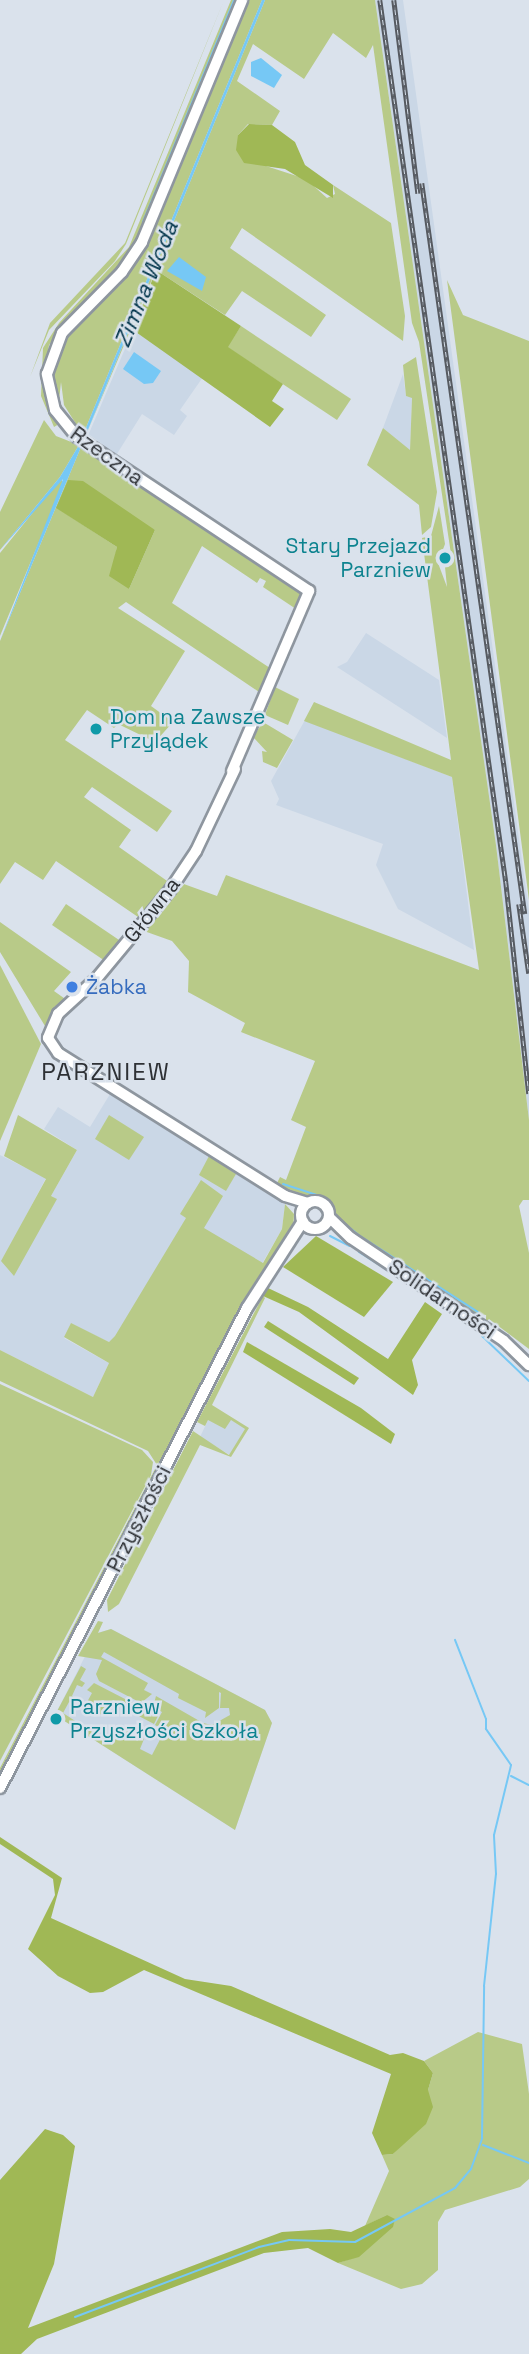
<!DOCTYPE html>
<html>
<head>
<meta charset="utf-8">
<style>
  body { margin:0 }
  #map { position:relative; width:529px; height:2354px; overflow:hidden; background:#dae2ec; font-family:"Space Grotesk",sans-serif }
  div>[style] { position:absolute }
  .built>* { inset:0; background:#cad7e6 }
  .green>* { inset:0; background:#b8ca88 }
  .forest>* { inset:0; background:#a0b855 }
  .water>* { inset:0; background:#76c8f5 }
  .stream>* { height:2px; margin:-1px; padding:0 1px; transform-origin:1px; border-radius:1px; background:#76c8f5 }
  .roads { filter:drop-shadow(2px 0 #8e969f) drop-shadow(-2px 0 #8e969f) drop-shadow(0 2px #8e969f) drop-shadow(0 -2px #8e969f) }
  .minor>* { height:10px; margin:-5px; padding:0 5px; transform-origin:5px; border-radius:5px; background:#fff }
  .minor>.ring { margin:-5px; padding:0; box-sizing:content-box; background:none; border:10px solid #fff; border-radius:50% }
  .rail>* { height:4.5px; margin-top:-2.25px; transform-origin:0; background:repeating-linear-gradient(90deg,#dae2ec 0 5px,#565a60 0 10px); box-sizing:border-box; border-block:2px solid #565a60 }
  .dots>* { width:19px; height:19px; translate:-50% -50%; box-sizing:border-box; border:4px solid #dae2ec; border-radius:50% }
  span { translate:-50% -50%; white-space:nowrap; text-align:center; line-height:1.15; -webkit-text-stroke:5px #dae2ec; paint-order:stroke }
  .street-label { font-size:21px; color:#2e3135 }
  .culture-label { font-size:21px; color:#0d838f }
  .right { translate:-100% -50%; text-align:right }
  .left { translate:0 -50%; text-align:left }
  .shop-label { font-size:21px; color:#366cbe }
  .water-label { font-size:23px; color:#00344a; font-style:italic }
  .quarter-label { font-size:24px; color:#2e3135; letter-spacing:2px }
</style>
</head>
<body>
<div id="map">
  <div class="built">
    <div style="clip-path:polygon(375px 0,403px 0,529px 911px,529px 1120px,496px 845px)"></div>
    <div style="clip-path:polygon(133px 330px,203px 377px,180px 410px,187px 416px,174px 435px,142px 414px,115px 457px,87px 438px)"></div>
    <div style="clip-path:polygon(403px 374px,406px 396px,412px 397px,410px 451px,383px 428px)"></div>
    <div style="clip-path:polygon(366px 633px,439px 680px,447px 738px,337px 667px,347px 662px)"></div>
    <div style="clip-path:polygon(305px 720px,452px 777px,474px 950px,398px 909px,376px 865px,383px 844px,276px 805px,279px 799px,271px 781px)"></div>
    <div style="clip-path:polygon(110px 1094px,285px 1204px,282px 1229px,260px 1267px,109px 1342px,71px 1324px,64px 1338px,109px 1363px,93px 1397px,0 1350px,0 1155px,46px 1178px,2px 1261px,56px 1199px,51px 1196px,77px 1150px,44px 1129px,58px 1107px,90px 1127px)"></div>
    <div style="clip-path:polygon(231px 1419px,246px 1429px,230px 1455px,200px 1437px,208px 1420px)"></div>
    <div style="clip-path:polygon(111px 1629px,265px 1710px,272px 1723px,235px 1830px,55px 1715px,97px 1633px)"></div>
  </div>
  <div class="green">
    <div style="clip-path:polygon(224px 0,126px 244px,115px 261px,49px 330px,30px 377px,50px 323px,125px 243px)"></div>
    <div style="clip-path:polygon(231px 0,237px 0,139px 239px,113px 276px,67px 320px,49px 345px,43px 382px,49px 409px,59px 424px,54px 427px,41px 396px,43px 348px,59px 323px,129px 247px)"></div>
    <div style="clip-path:polygon(246px 0,262px 0,83px 435px,64px 405px,61px 382px,59px 401px,67px 417px,58px 409px,51px 380px,55px 354px,85px 314px,120px 285px,143px 249px)"></div>
    <div style="clip-path:polygon(265px 0,375px 0,496px 845px,529px 1120px,529px 1200px,523px 1200px,519px 1206px,529px 1253px,529px 1349px,489px 1319px,486px 1322px,486px 1315px,477px 1316px,358px 1238px,333px 1217px,324px 1200px,300px 1198px,277px 1183px,280px 1177px,286px 1180px,306px 1127px,291px 1120px,315px 1061px,241px 1032px,245px 1023px,188px 992px,189px 961px,172px 941px,144px 931px,181px 883px,217px 896px,226px 875px,479px 970px,452px 777px,304px 721px,314px 702px,451px 760px,422px 538px,431px 536px,439px 506px,445px 544px,438px 563px,447px 587px,445px 567px,451px 554px,419px 342px,412px 323px,373px 45px,366px 58px,333px 33px,304px 79px,253px 44px,237px 81px,280px 111px,272px 125px,248px 124px,238px 135px,266px 166px,306px 179px,327px 198px,335px 194px,333px 185px,391px 223px,405px 316px,403px 341px,242px 228px,230px 248px,326px 315px,311px 337px,242px 291px,225px 315px,156px 270px,85px 437px)"></div>
    <div style="clip-path:polygon(447px 280px,463px 315px,529px 341px,529px 900px)"></div>
    <div style="clip-path:polygon(241px 326px,351px 399px,337px 420px,227px 347px)"></div>
    <div style="clip-path:polygon(416px 357px,437px 492px,431px 527px,422px 535px,419px 505px,367px 465px,383px 428px,410px 450px,412px 398px,406px 396px,403px 365px)"></div>
    <div style="clip-path:polygon(44px 420px,56px 436px,79px 445px,60px 477px,0 550px,0 512px)"></div>
    <div style="clip-path:polygon(evenodd,81px 447px,302px 595px,296px 609px,263px 587px,266px 581px,260px 578px,257px 583px,202px 546px,172px 603px,270px 668px,259px 692px,126px 602px,118px 608px,185px 651px,151px 706px,173px 722px,155px 742px,118px 724px,114px 728px,87px 710px,65px 740px,172px 811px,157px 832px,92px 787px,84px 797px,131px 830px,119px 847px,170px 883px,141px 919px,56px 861px,43px 880px,15px 862px,0 884px,0 641px,81px 447px,57px 508px,155px 530px,129px 589px,115px 558px,117px 547px,57px 508px)"></div>
    <div style="clip-path:polygon(61px 478px,63px 484px,0 636px,0 553px)"></div>
    <div style="clip-path:polygon(275px 687px,299px 699px,288px 725px,265px 715px)"></div>
    <div style="clip-path:polygon(263px 722px,293px 740px,277px 768px,263px 762px,262px 751px,267px 752px,253px 737px)"></div>
    <div style="clip-path:polygon(66px 904px,122px 942px,105px 961px,52px 925px)"></div>
    <div style="clip-path:polygon(0 922px,71px 972px,54px 991px,68px 1001px,45px 1026px,0 952px)"></div>
    <div style="clip-path:polygon(0 965px,41px 1044px,0 1141px)"></div>
    <div style="clip-path:polygon(18px 1115px,77px 1150px,51px 1196px,57px 1199px,14px 1276px,1px 1261px,46px 1179px,4px 1156px)"></div>
    <div style="clip-path:polygon(109px 1115px,144px 1137px,129px 1160px,95px 1139px)"></div>
    <div style="clip-path:polygon(209px 1156px,236px 1174px,226px 1191px,199px 1175px)"></div>
    <div style="clip-path:polygon(201px 1180px,223px 1196px,204px 1228px,263px 1263px,282px 1229px,285px 1204px,294px 1214px,293px 1232px,242px 1304px,0 1780px,0 1768px,157px 1465px,148px 1451px,0 1381px,0 1350px,93px 1397px,109px 1363px,64px 1337px,71px 1323px,109px 1342px,115px 1336px,186px 1218px,180px 1214px)"></div>
    <div style="clip-path:polygon(263px 1296px,265px 1298px,212px 1405px,249px 1428px,231px 1457px,200px 1445px,119px 1604px,108px 1612px,107px 1600px,193px 1431px,229px 1455px,245px 1429px,231px 1420px,225px 1429px,208px 1420px,205px 1426px,197px 1422px)"></div>
    <div style="clip-path:polygon(0 1384px,142px 1450px,153px 1462px,151px 1475px,0 1761px)"></div>
    <div style="clip-path:polygon(98px 1621px,103px 1622px,98px 1633px,111px 1629px,265px 1710px,272px 1723px,235px 1830px,55px 1715px,81px 1666px,86px 1669px,80px 1680px,85px 1683px,82px 1687px,77px 1685px,72px 1696px,76px 1699px,74px 1704px,69px 1702px,63px 1713px,112px 1745px,122px 1727px,144px 1739px,140px 1749px,152px 1755px,165px 1730px,155px 1725px,162px 1712px,153px 1707px,156px 1696px,203px 1723px,212px 1725px,230px 1715px,229px 1708px,220px 1708px,221px 1693px,219px 1692px,219px 1708px,205px 1718px,206px 1712px,178px 1698px,179px 1694px,104px 1652px,101px 1657px,148px 1683px,144px 1690px,152px 1694px,141px 1703px,99px 1681px,96px 1674px,102px 1660px,78px 1656px)"></div>
    <div style="clip-path:polygon(94px 1683px,158px 1716px,154px 1724px,112px 1702px,104px 1716px,80px 1704px,86px 1704px,92px 1693px,87px 1690px)"></div>
    <div style="clip-path:polygon(478px 2032px,522px 2044px,529px 2094px,529px 2179px,520px 2187px,445px 2210px,438px 2222px,438px 2270px,422px 2284px,401px 2289px,338px 2263px,359px 2256px,387px 2215px,365px 2226px,389px 2171px,382px 2155px,393px 2154px,406px 2140px,428px 2090px,433px 2073px,424px 2061px)"></div>
  </div>
  <div class="forest">
    <div style="clip-path:polygon(249px 124px,272px 125px,295px 142px,305px 165px,333px 185px,333px 198px,285px 169px,244px 163px,236px 150px,238px 135px)"></div>
    <div style="clip-path:polygon(156px 270px,241px 326px,228px 347px,283px 384px,272px 401px,284px 409px,270px 427px,133px 330px)"></div>
    <div style="clip-path:polygon(68px 480px,83px 481px,155px 530px,129px 589px,109px 576px,117px 547px,56px 508px)"></div>
    <div style="clip-path:polygon(316px 1236px,393px 1282px,364px 1317px,283px 1267px)"></div>
    <div style="clip-path:polygon(268px 1288px,308px 1307px,388px 1359px,425px 1302px,442px 1314px,412px 1360px,418px 1385px,413px 1395px,299px 1312px,263px 1296px)"></div>
    <div style="clip-path:polygon(268px 1321px,359px 1378px,354px 1385px,264px 1327px)"></div>
    <div style="clip-path:polygon(247px 1342px,361px 1408px,395px 1434px,391px 1444px,243px 1352px)"></div>
    <div style="clip-path:polygon(0 1837px,62px 1878px,51px 1918px,185px 1979px,231px 1986px,390px 2055px,403px 2053px,424px 2061px,433px 2073px,428px 2090px,433px 2107px,426px 2124px,393px 2154px,382px 2155px,372px 2133px,391px 2074px,144px 1970px,103px 1992px,90px 1993px,58px 1976px,28px 1949px,55px 1895px,53px 1879px,0 1844px)"></div>
    <div style="clip-path:polygon(45px 2129px,63px 2135px,75px 2146px,54px 2264px,28px 2328px,282px 2232px,330px 2229px,351px 2232px,387px 2215px,395px 2219px,393px 2227px,359px 2257px,338px 2263px,308px 2248px,264px 2253px,37px 2339px,21px 2354px,0 2354px,0 2180px)"></div>
  </div>
  <div class="water">
    <div style="clip-path:polygon(262px 0,265px 0,85px 437px,83px 435px)"></div>
    <div style="clip-path:polygon(261px 58px,282px 75px,274px 88px,251px 76px,251px 62px)"></div>
    <div style="clip-path:polygon(179px 257px,206px 277px,202px 291px,167px 271px)"></div>
    <div style="clip-path:polygon(134px 352px,161px 371px,153px 383px,144px 384px,123px 369px)"></div>
    <div style="clip-path:polygon(79px 445px,81px 447px,0 641px,63px 479px,0 550px,60px 477px)"></div>
  </div>
  <div class="stream">
    <div style="left:143px;top:222px;width:240px;rotate:-67.7deg"></div>
    <div style="left:283px;top:1184px;width:45px;rotate:18deg"></div>
    <div style="left:326px;top:1198px;width:20px;rotate:63deg"></div>
    <div style="left:335px;top:1216px;width:32px;rotate:39deg"></div>
    <div style="left:360px;top:1236px;width:140px;rotate:32.8deg"></div>
    <div style="left:330px;top:1236px;width:22px;rotate:27deg"></div>
    <div style="left:359px;top:1252px;width:62px;rotate:32.4deg"></div>
    <div style="left:421px;top:1292px;width:22px;rotate:34deg"></div>
    <div style="left:449px;top:1310px;width:25px;rotate:37deg"></div>
    <div style="left:482px;top:1336px;width:65px;rotate:43.8deg"></div>
    <div style="left:511px;top:1776px;width:20px;rotate:27deg"></div>
    <div style="left:483px;top:2145px;width:49px;rotate:21.4deg"></div>
    <div style="left:75px;top:2317px;width:197px;rotate:-20.8deg"></div>
    <div style="left:259px;top:2247px;width:31px;rotate:-13deg"></div>
    <div style="left:289px;top:2240px;width:66px;rotate:1.7deg"></div>
    <div style="left:355px;top:2242px;width:114px;rotate:-28.4deg"></div>
    <div style="left:455px;top:2188px;width:25px;rotate:-50deg"></div>
    <div style="left:471px;top:2169px;width:33px;rotate:-70deg"></div>
    <div style="left:482px;top:2138px;width:152px;rotate:-89.2deg"></div>
    <div style="left:484px;top:1986px;width:113px;rotate:-83.9deg"></div>
    <div style="left:496px;top:1874px;width:39px;rotate:-93deg"></div>
    <div style="left:494px;top:1835px;width:72px;rotate:-76.3deg"></div>
    <div style="left:511px;top:1765px;width:44px;rotate:-124.8deg"></div>
    <div style="left:486px;top:1729px;width:10px;rotate:-90deg"></div>
    <div style="left:486px;top:1719px;width:85px;rotate:-111.4deg"></div>
  </div>
  <div class="roads">
    <div class="minor">
      <div style="left:235px;top:769px;width:91px;rotate:115.4deg"></div>
      <div style="left:196px;top:851px;width:47px;rotate:123.7deg"></div>
      <div style="left:170px;top:890px;width:114px;rotate:129.7deg"></div>
      <div style="left:97px;top:978px;width:53px;rotate:137.3deg"></div>
      <div style="left:58px;top:1014px;width:26px;rotate:113deg"></div>
      <div style="left:48px;top:1038px;width:18px;rotate:56deg"></div>
      <div style="left:58px;top:1053px;width:268px;rotate:32.2deg"></div>
      <div style="left:285px;top:1196px;width:24px;rotate:17deg"></div>
      <div style="left:232px;top:771px;width:196px;rotate:-66.8deg"></div>
      <div style="left:309px;top:591px;width:278px;rotate:-146.4deg"></div>
      <div style="left:77px;top:437px;width:35px;rotate:-129deg"></div>
      <div style="left:55px;top:410px;width:37px;rotate:-103deg"></div>
      <div style="left:47px;top:374px;width:44px;rotate:-69.9deg"></div>
      <div style="left:62px;top:333px;width:86px;rotate:-45.5deg"></div>
      <div style="left:122px;top:272px;width:36px;rotate:-56deg"></div>
      <div style="left:142px;top:242px;width:262px;rotate:-67.5deg"></div>
      <div class="ring" style="left:301px;top:1201px;width:18px;height:18px"></div>
      <div style="left:329px;top:1217px;width:30px;rotate:44deg"></div>
      <div style="left:351px;top:1238px;width:184px;rotate:33.9deg"></div>
      <div style="left:504px;top:1341px;width:35px;rotate:44deg"></div>
      <div style="left:0;top:1788px;width:540px;rotate:-62.77deg"></div>
      <div style="left:247px;top:1308px;width:103px;rotate:-57.2deg"></div>
    </div>
  </div>
  <div class="rail">
    <div style="left:380px;top:0;width:891px;rotate:81.87deg"></div>
    <div style="left:506px;top:882px;width:213px;rotate:83.8deg"></div>
    <div style="left:394px;top:0;width:195px;rotate:82.9deg"></div>
    <div style="left:422px;top:183px;width:738px;rotate:81.98deg"></div>
    <div style="left:519px;top:904px;width:70px;rotate:81.8deg"></div>
  </div>
  <div class="dots">
    <div style="left:445px;top:558px;background:#0f9aa8"></div>
    <div style="left:96px;top:729px;background:#0f9aa8"></div>
    <div style="left:72px;top:987px;background:#3f7fe0"></div>
    <div style="left:56px;top:1719px;background:#0f9aa8"></div>
  </div>
  <div class="street-label">
    <span style="left:107px;top:456px;rotate:36deg">Rzeczna</span>
    <span style="left:152px;top:910px;rotate:-52deg">Główna</span>
    <span style="left:442px;top:1299px;rotate:34deg">Solidarności</span>
    <span style="left:139px;top:1519px;rotate:-63deg">Przyszłości</span>
  </div>
  <div class="culture-label">
    <span class="right" style="left:431px;top:558px">Stary Przejazd<br>Parzniew</span>
    <span class="left" style="left:110px;top:729px">Dom na Zawsze<br>Przylądek</span>
    <span class="left" style="left:70px;top:1719px">Parzniew<br>Przyszłości Szkoła</span>
  </div>
  <div class="shop-label">
    <span class="left" style="left:86px;top:987px">Żabka</span>
  </div>
  <div class="water-label">
    <span style="left:146px;top:284px;rotate:-68deg">Zimna Woda</span>
  </div>
  <div class="quarter-label">
    <span style="left:106px;top:1072px">PARZNIEW</span>
  </div>
</div>
</body>
</html>
